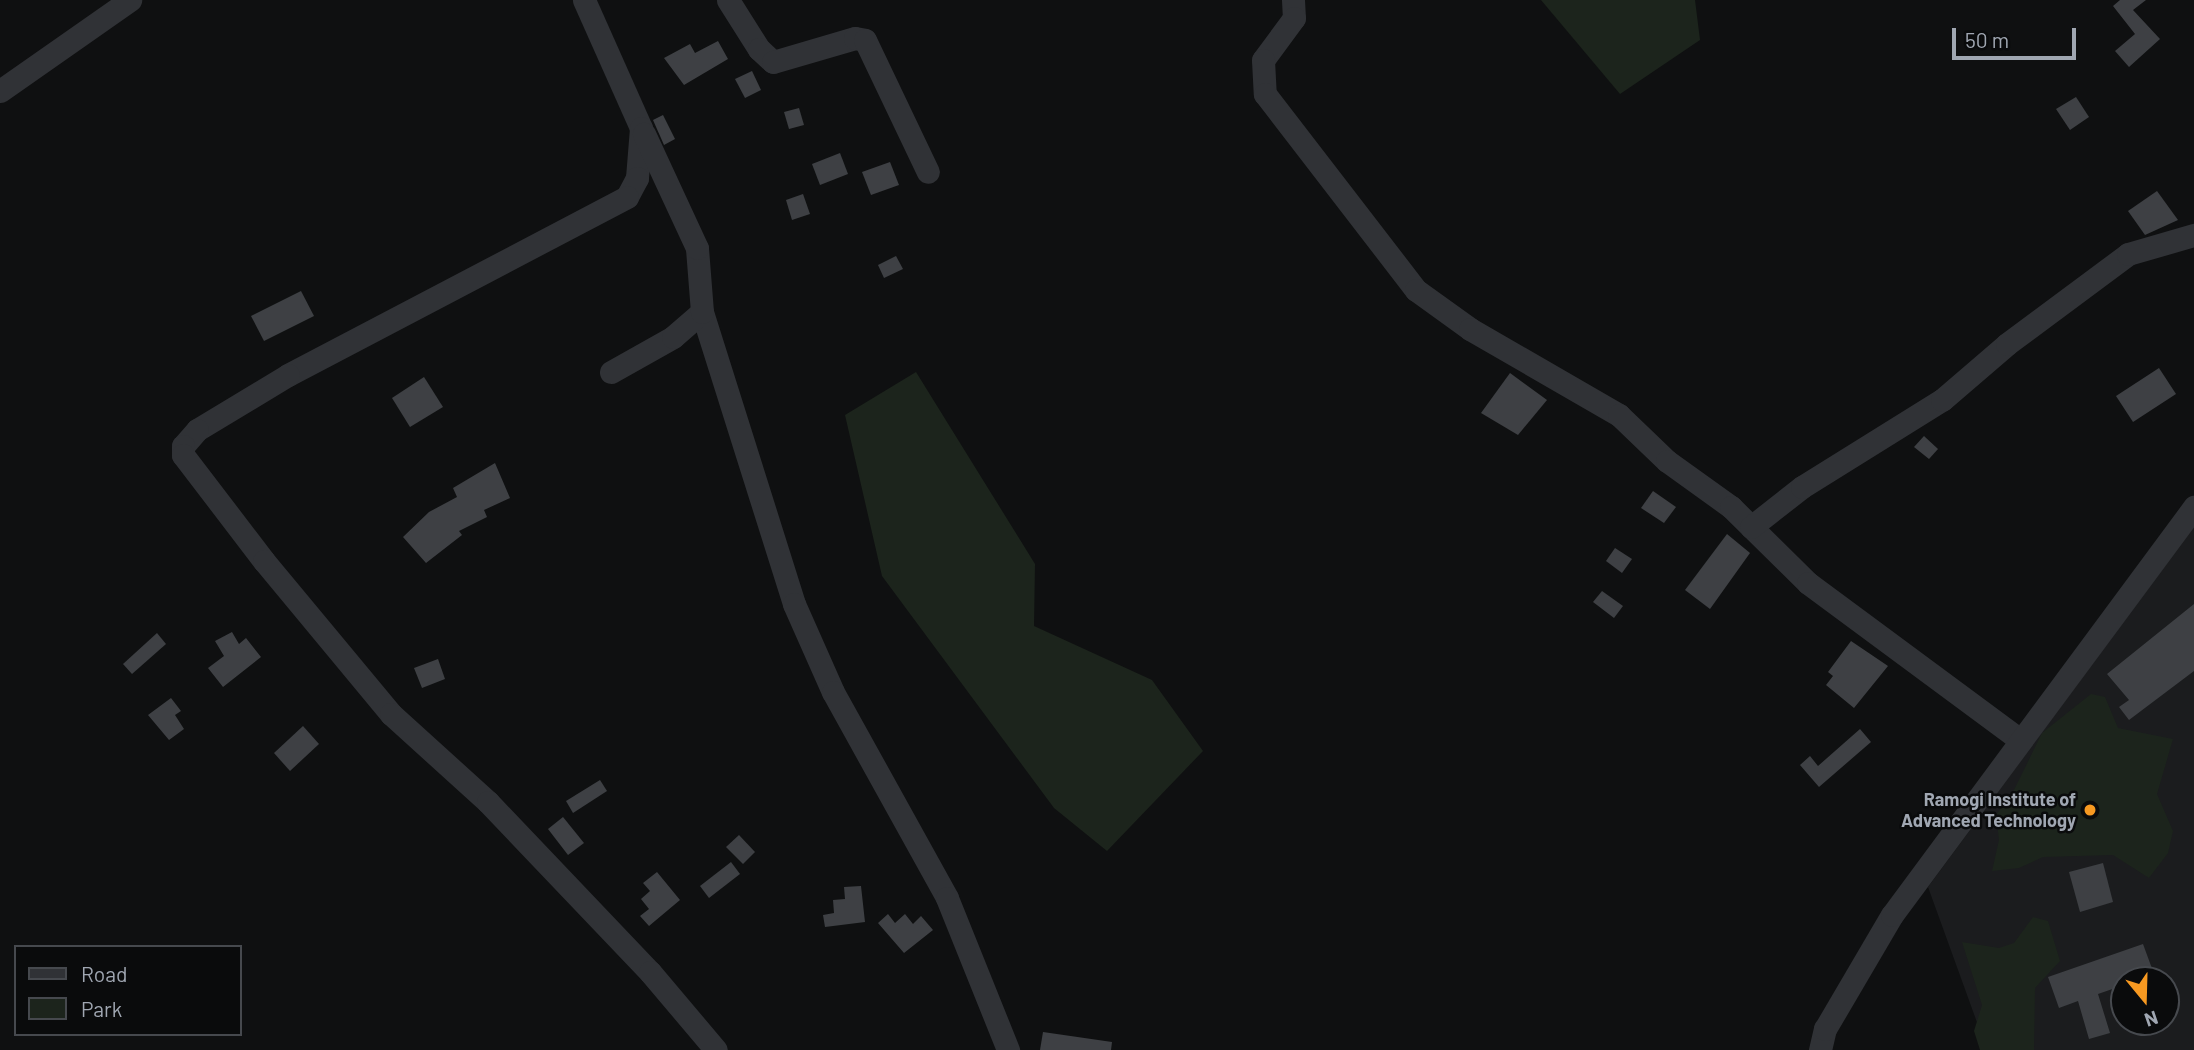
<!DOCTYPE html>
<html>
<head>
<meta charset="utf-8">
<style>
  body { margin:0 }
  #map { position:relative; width:2194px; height:1050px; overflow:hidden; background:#0f1011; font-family:Barlow,sans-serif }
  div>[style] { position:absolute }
  .built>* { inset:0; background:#1b1c1e }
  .green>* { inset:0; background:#1c241c }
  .building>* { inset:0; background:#3e4044 }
  .minor>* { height:23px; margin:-11.5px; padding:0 11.5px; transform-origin:11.5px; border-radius:11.5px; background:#303236 }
  .dots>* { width:19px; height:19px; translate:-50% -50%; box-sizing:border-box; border:4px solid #0a0b0c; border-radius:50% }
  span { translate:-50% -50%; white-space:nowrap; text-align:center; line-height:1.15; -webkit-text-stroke:5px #0a0b0c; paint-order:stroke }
  .poi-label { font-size:18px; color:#a0a7b2; font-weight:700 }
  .right { translate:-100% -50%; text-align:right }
  .legend { position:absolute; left:14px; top:945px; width:228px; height:91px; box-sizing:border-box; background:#0a0b0c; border:2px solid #46494e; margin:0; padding:9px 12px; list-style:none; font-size:21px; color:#a0a7b2 }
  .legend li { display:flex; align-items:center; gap:14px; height:35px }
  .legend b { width:35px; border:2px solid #46494e }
  .north { position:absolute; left:2110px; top:966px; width:70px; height:70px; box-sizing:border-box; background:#0a0b0c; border:2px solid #46494e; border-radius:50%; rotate:161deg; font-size:19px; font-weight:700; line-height:28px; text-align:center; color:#a0a7b2 }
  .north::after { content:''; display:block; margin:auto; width:24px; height:32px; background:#f79921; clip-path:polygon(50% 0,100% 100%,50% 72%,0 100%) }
  .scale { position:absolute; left:1952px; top:28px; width:124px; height:32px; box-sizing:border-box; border:4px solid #a0a7b2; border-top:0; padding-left:9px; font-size:21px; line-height:24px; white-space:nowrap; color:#a0a7b2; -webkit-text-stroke:5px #0a0b0c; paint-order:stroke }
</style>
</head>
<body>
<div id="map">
  <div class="built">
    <div style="clip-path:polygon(evenodd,2194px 526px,2194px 1050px,1987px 1050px,1928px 887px,2194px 526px,2124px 980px,2166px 980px,2166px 1022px,2124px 1022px,2124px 980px)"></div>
  </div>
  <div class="green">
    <div style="clip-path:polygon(1541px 0,1695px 0,1700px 40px,1620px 94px)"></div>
    <div style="clip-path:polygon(916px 372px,1035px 564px,1034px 626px,1152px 680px,1203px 751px,1107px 851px,1054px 808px,882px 576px,845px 415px)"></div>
    <div style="clip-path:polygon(2091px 694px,2105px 697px,2118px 728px,2173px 739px,2157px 794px,2173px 831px,2168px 853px,2149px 878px,2113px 855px,2043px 857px,2019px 868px,1992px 871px,1999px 840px,1996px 815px,2013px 792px,2042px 733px)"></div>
    <div style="clip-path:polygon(2033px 917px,2048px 921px,2060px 961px,2035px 988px,2034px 1050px,1980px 1050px,1974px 1031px,1982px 1005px,1962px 942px,1999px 948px,2014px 943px)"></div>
  </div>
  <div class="building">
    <div style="clip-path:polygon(2120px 0,2146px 0,2133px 10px,2160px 39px,2129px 67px,2115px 51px,2135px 34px,2113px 6px)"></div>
    <div style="clip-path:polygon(718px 41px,728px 59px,684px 85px,664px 58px,690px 44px,695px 53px)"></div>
    <div style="clip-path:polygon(752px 71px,761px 90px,745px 98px,735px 79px)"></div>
    <div style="clip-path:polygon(2076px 97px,2089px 117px,2070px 130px,2056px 109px)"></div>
    <div style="clip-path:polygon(799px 108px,804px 125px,789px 129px,784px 112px)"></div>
    <div style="clip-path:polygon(663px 115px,675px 139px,664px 145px,653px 120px)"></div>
    <div style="clip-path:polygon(840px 153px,848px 174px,820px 185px,812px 164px)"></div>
    <div style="clip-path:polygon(890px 162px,899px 185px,871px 195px,862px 172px)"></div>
    <div style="clip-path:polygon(2157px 191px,2178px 220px,2145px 235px,2128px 211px)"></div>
    <div style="clip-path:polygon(803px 194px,810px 214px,792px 220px,786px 200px)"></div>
    <div style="clip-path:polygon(896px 256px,903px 269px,884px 278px,878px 265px)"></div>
    <div style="clip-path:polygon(301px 291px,314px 316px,264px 341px,251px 316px)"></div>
    <div style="clip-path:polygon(2159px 368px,2176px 394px,2133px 422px,2116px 396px)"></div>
    <div style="clip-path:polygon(1510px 373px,1547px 400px,1518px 435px,1481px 413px)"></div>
    <div style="clip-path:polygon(424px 377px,443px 407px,410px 427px,392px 398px)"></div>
    <div style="clip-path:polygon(1924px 436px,1938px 449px,1929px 459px,1914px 447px)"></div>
    <div style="clip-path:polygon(495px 463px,510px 498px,484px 510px,487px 517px,459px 531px,462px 535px,426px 563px,403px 537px,429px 512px,457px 497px,453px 488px)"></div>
    <div style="clip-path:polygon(1653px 491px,1676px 507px,1664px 523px,1641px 508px)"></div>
    <div style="clip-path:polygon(1727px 534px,1750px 553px,1710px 609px,1685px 590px)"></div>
    <div style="clip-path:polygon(1615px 548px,1632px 559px,1622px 573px,1606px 561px)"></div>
    <div style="clip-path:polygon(1602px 591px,1623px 606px,1614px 618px,1593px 602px)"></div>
    <div style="clip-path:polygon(2194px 604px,2194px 671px,2129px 720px,2119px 707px,2129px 700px,2107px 674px)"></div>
    <div style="clip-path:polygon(232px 632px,239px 644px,246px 638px,261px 657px,223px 687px,208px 668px,224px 656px,215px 641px)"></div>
    <div style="clip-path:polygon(157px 633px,166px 644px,132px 674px,123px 664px)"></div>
    <div style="clip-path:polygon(1851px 641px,1888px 666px,1854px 708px,1826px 685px,1833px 676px,1828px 672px)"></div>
    <div style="clip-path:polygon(438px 659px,445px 679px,422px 688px,414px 668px)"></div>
    <div style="clip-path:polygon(171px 698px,181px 711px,175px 715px,184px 729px,169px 740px,148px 715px)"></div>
    <div style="clip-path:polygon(303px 726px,319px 744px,290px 771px,274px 753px)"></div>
    <div style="clip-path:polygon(1860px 729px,1871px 742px,1819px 787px,1800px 765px,1810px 756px,1818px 766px)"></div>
    <div style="clip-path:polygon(600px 780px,607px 791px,573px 813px,566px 801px)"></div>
    <div style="clip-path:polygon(563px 817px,584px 843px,568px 855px,548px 829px)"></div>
    <div style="clip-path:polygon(739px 835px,755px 852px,743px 864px,726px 847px)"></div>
    <div style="clip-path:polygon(731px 862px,740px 874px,709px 898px,700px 886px)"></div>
    <div style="clip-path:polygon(2103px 863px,2113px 902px,2080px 912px,2069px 872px)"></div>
    <div style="clip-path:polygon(657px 872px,680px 900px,649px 926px,640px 916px,649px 909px,641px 899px,650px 891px,643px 883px)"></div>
    <div style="clip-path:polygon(861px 886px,865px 922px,825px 927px,823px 915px,834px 913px,833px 900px,845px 899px,844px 887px)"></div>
    <div style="clip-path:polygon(888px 914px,895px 923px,905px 914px,913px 924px,921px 916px,933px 930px,904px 953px,878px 923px)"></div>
    <div style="clip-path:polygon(2143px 944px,2154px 974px,2124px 980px,2124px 985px,2098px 994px,2110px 1033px,2089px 1039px,2078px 1001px,2059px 1008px,2048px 977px)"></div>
    <div style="clip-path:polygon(1043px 1032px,1112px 1042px,1111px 1050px,1040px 1050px)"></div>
  </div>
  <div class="minor">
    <div style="left:584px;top:0;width:140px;rotate:66deg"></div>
    <div style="left:641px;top:128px;width:50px;rotate:94.6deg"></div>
    <div style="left:637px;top:178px;width:21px;rotate:118deg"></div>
    <div style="left:627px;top:197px;width:383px;rotate:152.3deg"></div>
    <div style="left:288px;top:375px;width:106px;rotate:148.9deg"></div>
    <div style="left:197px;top:430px;width:21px;rotate:131deg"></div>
    <div style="left:183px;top:446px;width:9px;rotate:90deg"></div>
    <div style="left:183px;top:455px;width:133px;rotate:52.6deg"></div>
    <div style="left:264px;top:561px;width:199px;rotate:50.3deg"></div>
    <div style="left:391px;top:714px;width:131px;rotate:42.2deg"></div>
    <div style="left:488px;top:802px;width:235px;rotate:46.4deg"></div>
    <div style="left:650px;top:972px;width:102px;rotate:49.8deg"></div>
    <div style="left:728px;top:0;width:58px;rotate:57.7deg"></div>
    <div style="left:759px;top:49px;width:19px;rotate:43deg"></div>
    <div style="left:773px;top:62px;width:85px;rotate:-16.3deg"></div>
    <div style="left:855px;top:38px;width:10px;rotate:11deg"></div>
    <div style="left:865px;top:40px;width:146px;rotate:64.5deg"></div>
    <div style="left:1293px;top:0;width:18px;rotate:87deg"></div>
    <div style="left:1294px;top:18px;width:52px;rotate:126.4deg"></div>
    <div style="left:1263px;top:60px;width:34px;rotate:87deg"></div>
    <div style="left:1265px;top:94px;width:247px;rotate:52.4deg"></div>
    <div style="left:1416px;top:290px;width:67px;rotate:35.8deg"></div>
    <div style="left:1470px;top:329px;width:172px;rotate:30deg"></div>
    <div style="left:1619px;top:415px;width:66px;rotate:43.8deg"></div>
    <div style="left:1667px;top:461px;width:79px;rotate:35.7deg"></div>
    <div style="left:1731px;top:507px;width:108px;rotate:44.6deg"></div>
    <div style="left:1808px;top:583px;width:264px;rotate:36.5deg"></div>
    <div style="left:0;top:91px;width:159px;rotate:-35deg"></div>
    <div style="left:702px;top:312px;width:306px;rotate:72.5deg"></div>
    <div style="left:794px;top:604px;width:96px;rotate:66.1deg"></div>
    <div style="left:833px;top:692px;width:235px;rotate:61deg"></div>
    <div style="left:947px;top:898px;width:164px;rotate:68.1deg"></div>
    <div style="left:611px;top:372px;width:71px;rotate:-29.4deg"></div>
    <div style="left:673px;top:337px;width:38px;rotate:-41deg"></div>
    <div style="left:702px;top:312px;width:64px;rotate:-94.5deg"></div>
    <div style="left:697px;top:248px;width:126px;rotate:-114.9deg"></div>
    <div style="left:1751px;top:527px;width:65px;rotate:-38.1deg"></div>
    <div style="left:1802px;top:487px;width:165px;rotate:-31.9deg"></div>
    <div style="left:1942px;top:400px;width:86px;rotate:-40.7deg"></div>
    <div style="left:2007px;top:344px;width:151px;rotate:-36.6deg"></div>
    <div style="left:2128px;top:254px;width:69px;rotate:-16.1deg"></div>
    <div style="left:1820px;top:1050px;width:22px;rotate:-77deg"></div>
    <div style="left:1825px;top:1029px;width:132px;rotate:-59.6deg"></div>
    <div style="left:1892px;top:915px;width:508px;rotate:-53.49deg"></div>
  </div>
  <div class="dots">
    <div style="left:2090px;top:810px;background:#f79921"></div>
  </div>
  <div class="poi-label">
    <span class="right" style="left:2076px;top:810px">Ramogi Institute of<br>Advanced Technology</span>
  </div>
  <ul class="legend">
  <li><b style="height:9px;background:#303236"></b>Road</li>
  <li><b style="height:19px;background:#1c241c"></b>Park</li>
  </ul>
  <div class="north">N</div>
  <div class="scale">50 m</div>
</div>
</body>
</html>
